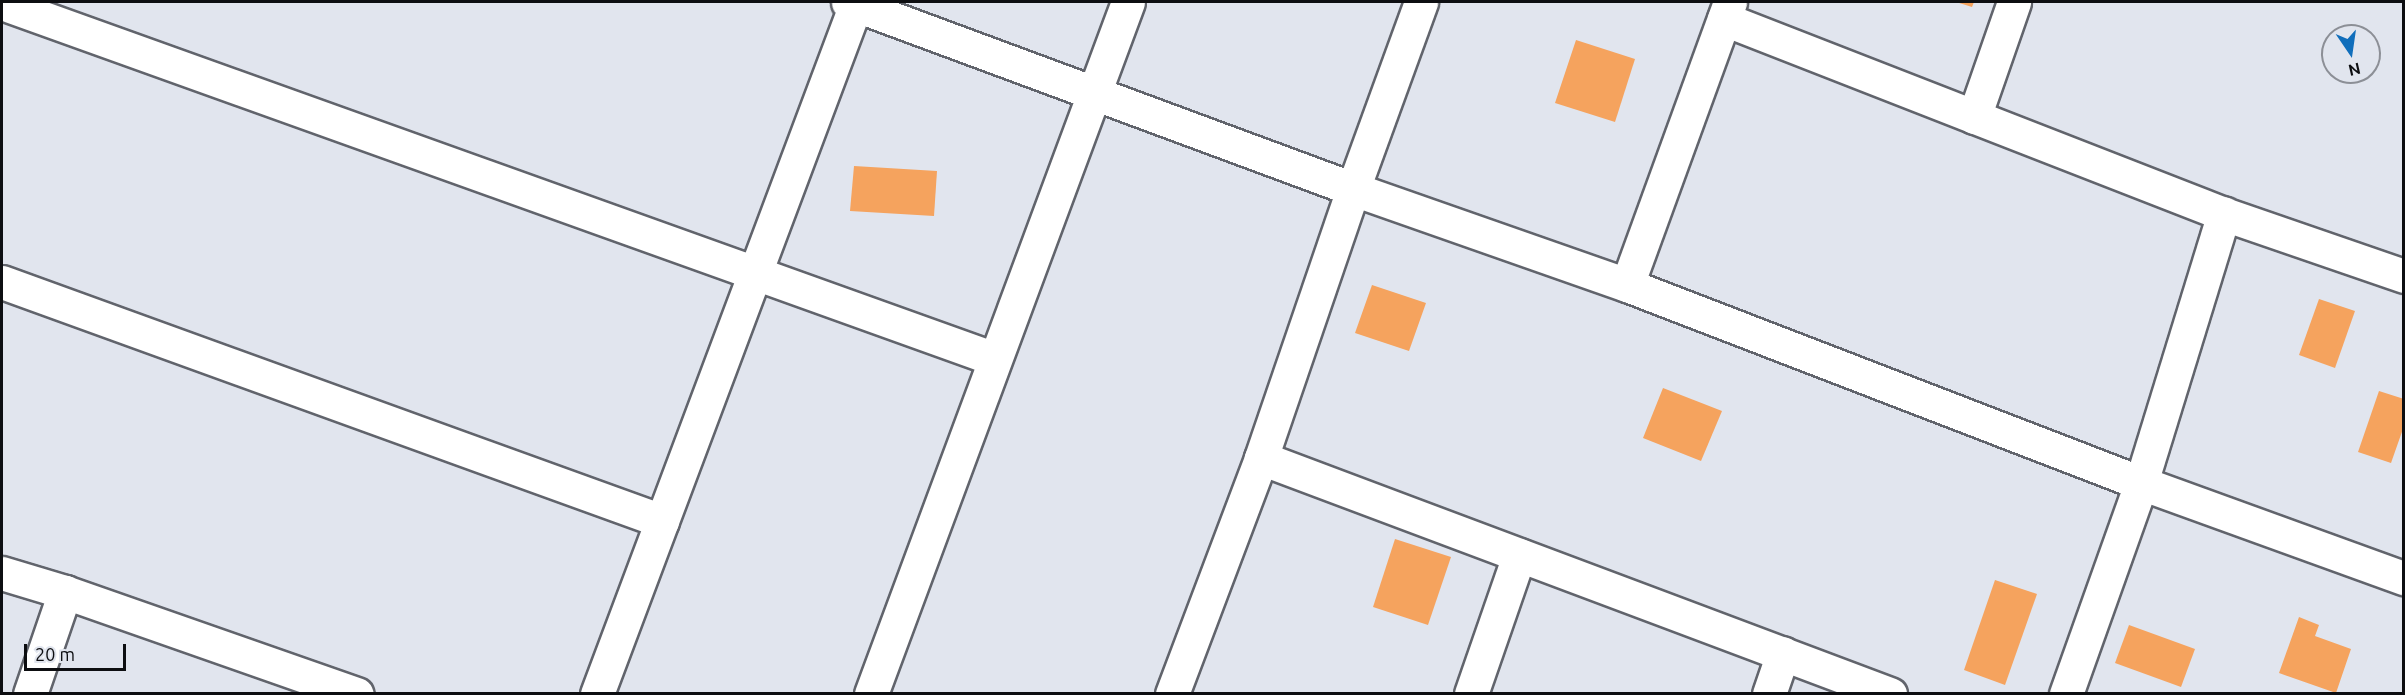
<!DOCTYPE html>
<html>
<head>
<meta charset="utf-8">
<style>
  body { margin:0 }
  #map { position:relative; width:2405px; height:695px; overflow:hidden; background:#e1e5ee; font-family:Ubuntu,sans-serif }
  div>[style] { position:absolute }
  .building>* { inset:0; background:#f5a35e }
  .roads { filter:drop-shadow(2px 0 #61646c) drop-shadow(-2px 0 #61646c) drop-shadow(0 2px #61646c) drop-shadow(0 -2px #61646c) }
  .minor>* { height:33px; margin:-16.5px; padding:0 16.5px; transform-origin:16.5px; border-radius:16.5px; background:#fff }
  span { translate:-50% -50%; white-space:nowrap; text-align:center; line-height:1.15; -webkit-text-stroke:6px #e1e5ee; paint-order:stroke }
  .frame { position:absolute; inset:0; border:3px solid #0d0e11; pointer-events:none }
  .north { position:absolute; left:2321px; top:24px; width:60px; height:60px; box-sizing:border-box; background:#e1e5ee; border:2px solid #8c8f96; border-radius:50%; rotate:167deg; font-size:16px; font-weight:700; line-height:24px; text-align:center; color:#0d0e11 }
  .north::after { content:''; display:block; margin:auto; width:21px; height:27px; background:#106ebb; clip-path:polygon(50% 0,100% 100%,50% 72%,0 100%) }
  .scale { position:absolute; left:24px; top:644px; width:102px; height:27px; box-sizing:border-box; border:3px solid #0d0e11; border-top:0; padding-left:8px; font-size:18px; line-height:21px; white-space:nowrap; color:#0d0e11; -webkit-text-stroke:4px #e1e5ee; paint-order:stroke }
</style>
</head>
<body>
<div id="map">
  <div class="building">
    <div style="clip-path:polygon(1956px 2px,1974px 2px,1972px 7px)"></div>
    <div style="clip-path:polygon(1576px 40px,1635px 59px,1615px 122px,1555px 103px)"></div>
    <div style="clip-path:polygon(854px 166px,937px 171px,934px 216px,850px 211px)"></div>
    <div style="clip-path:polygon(1372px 285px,1426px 303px,1409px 351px,1355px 333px)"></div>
    <div style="clip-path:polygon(2319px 299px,2355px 311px,2335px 368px,2299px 355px)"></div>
    <div style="clip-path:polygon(1663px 388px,1722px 411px,1701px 461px,1643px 438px)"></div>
    <div style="clip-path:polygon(2379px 391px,2404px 399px,2404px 426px,2391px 463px,2358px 452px)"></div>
    <div style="clip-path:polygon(1395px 539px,1451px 557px,1428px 625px,1373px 607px)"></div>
    <div style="clip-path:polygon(1995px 580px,2037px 594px,2005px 685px,1964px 670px)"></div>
    <div style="clip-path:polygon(2299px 617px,2319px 625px,2315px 636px,2351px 649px,2336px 693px,2279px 673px)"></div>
    <div style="clip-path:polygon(2129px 625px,2195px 649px,2181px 687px,2115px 663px)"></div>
  </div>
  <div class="roads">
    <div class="minor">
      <div style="left:848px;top:2px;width:539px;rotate:20.32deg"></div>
      <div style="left:1353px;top:189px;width:290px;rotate:19.3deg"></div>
      <div style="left:1627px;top:285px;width:551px;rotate:21.07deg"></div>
      <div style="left:2141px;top:483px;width:280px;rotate:19.9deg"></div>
      <div style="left:10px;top:6px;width:1046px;rotate:19.72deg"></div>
      <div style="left:1724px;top:19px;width:537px;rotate:21.31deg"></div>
      <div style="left:2224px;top:214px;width:190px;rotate:19deg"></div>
      <div style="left:1974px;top:117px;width:122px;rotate:-70.8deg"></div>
      <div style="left:2px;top:282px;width:702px;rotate:19.91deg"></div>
      <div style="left:1627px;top:285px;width:301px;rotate:-70deg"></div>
      <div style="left:1261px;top:458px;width:672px;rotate:20.57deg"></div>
      <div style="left:2px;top:573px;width:66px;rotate:16.8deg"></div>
      <div style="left:65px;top:592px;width:309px;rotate:19.3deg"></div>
      <div style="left:30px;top:694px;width:108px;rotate:-71.1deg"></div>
      <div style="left:597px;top:694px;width:737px;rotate:-69.43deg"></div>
      <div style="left:871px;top:694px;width:738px;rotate:-69.63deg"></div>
      <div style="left:1172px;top:694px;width:252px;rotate:-69.3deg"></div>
      <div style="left:1261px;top:458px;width:284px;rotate:-71.1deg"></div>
      <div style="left:1353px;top:189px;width:199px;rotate:-70deg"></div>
      <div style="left:1471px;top:694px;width:147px;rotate:-70.9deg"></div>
      <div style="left:1769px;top:694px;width:43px;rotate:-71.1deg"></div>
      <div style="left:2066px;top:694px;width:224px;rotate:-70.4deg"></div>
      <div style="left:2141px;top:483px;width:282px;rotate:-72.9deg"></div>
    </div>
  </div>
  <div class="frame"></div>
  <div class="north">N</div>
  <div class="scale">20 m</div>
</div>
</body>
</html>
